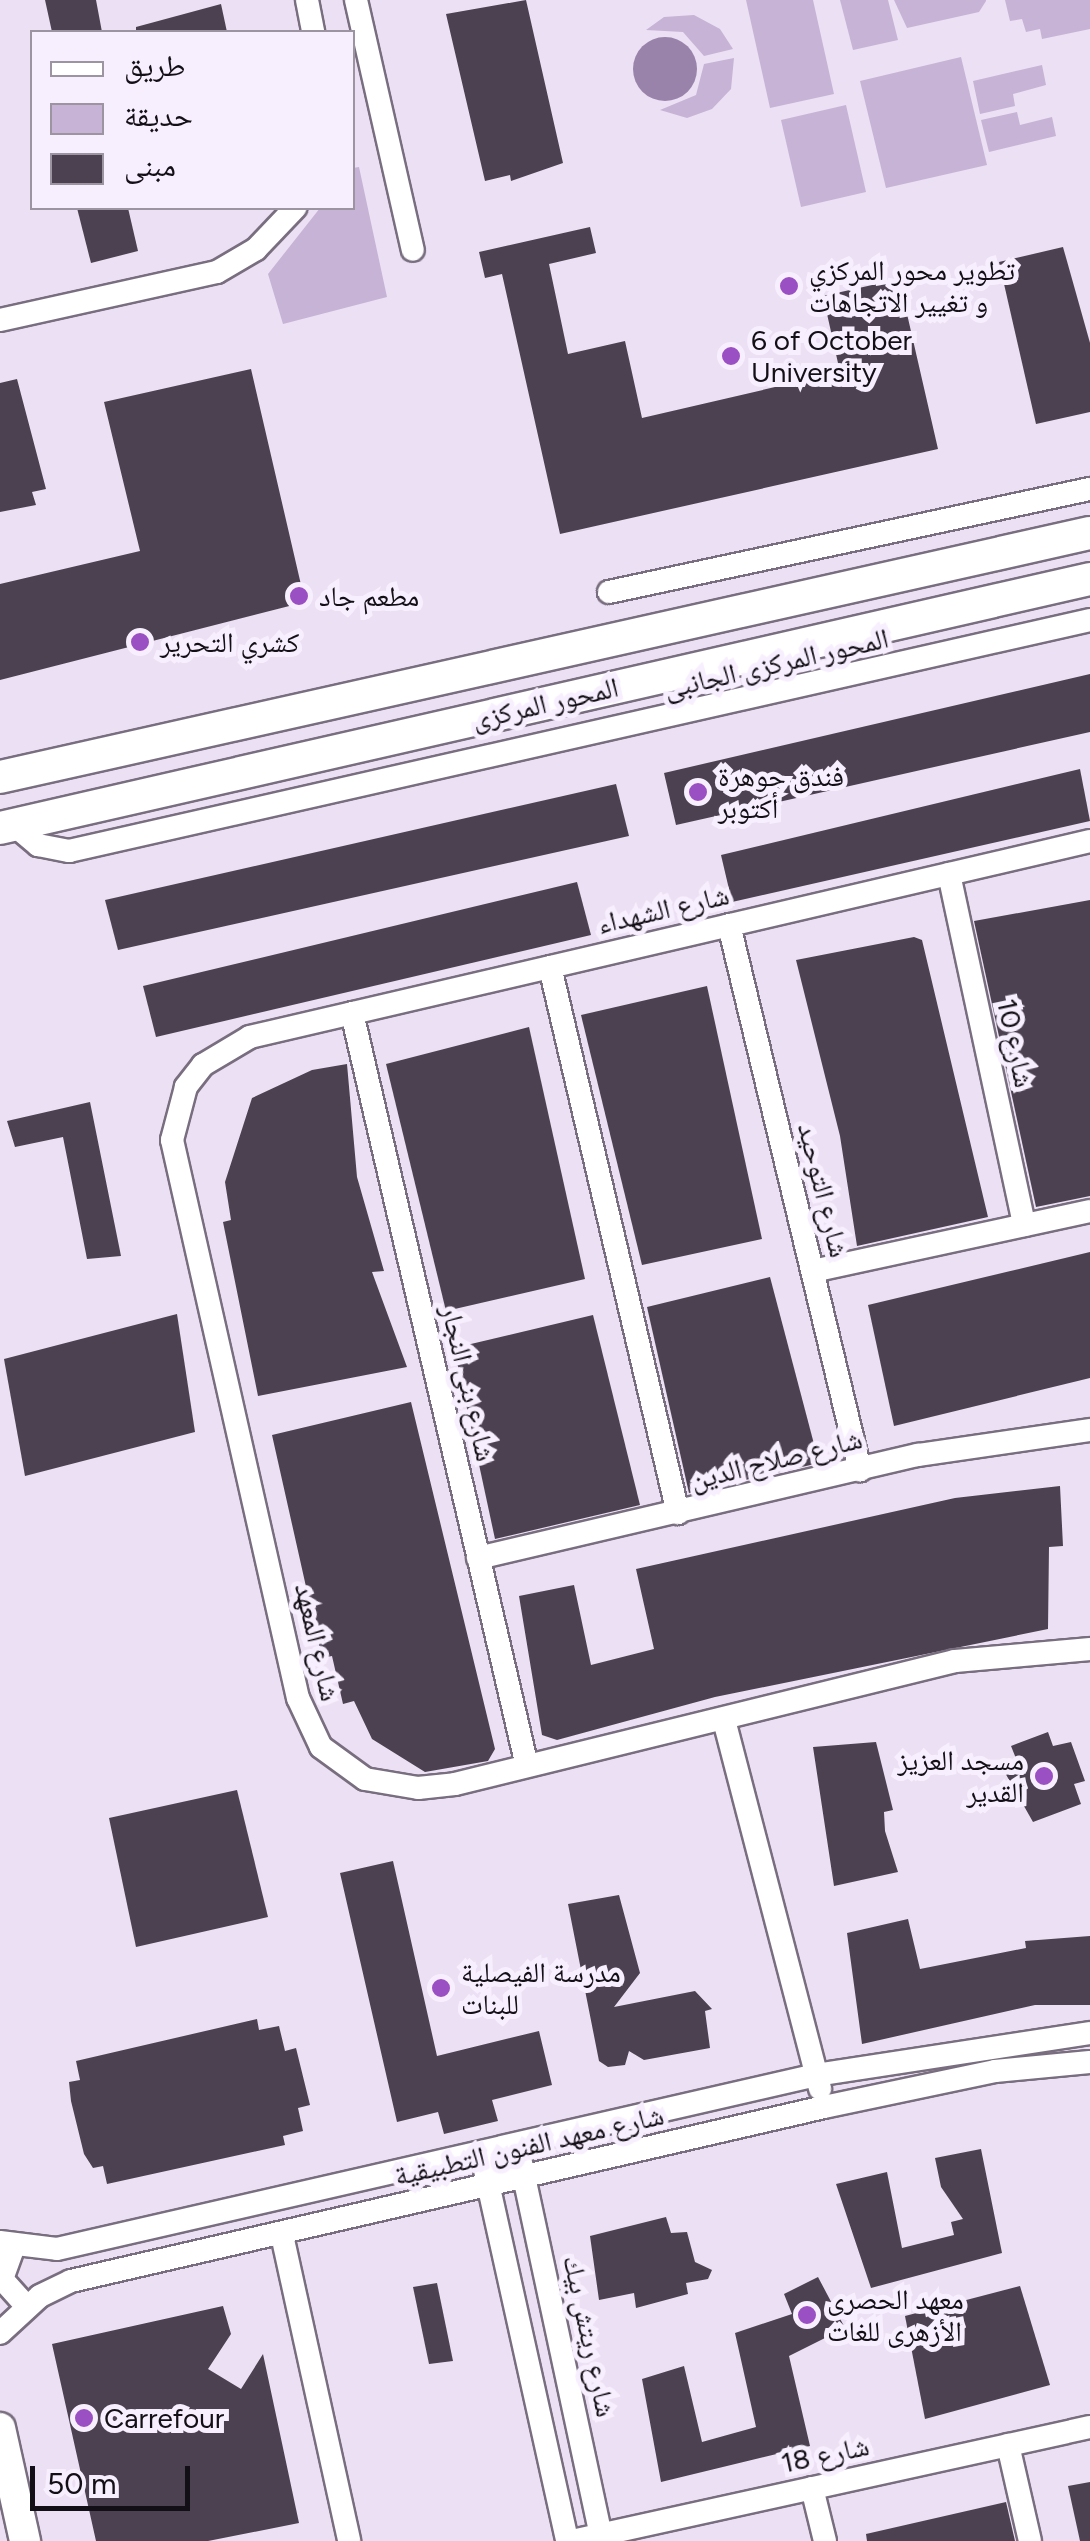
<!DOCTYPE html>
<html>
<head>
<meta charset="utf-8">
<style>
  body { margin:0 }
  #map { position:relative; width:1090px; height:2541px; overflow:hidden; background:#ece0f4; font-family:Figtree,"Noto Naskh Arabic",sans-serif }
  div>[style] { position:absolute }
  .green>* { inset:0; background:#c7b3d5 }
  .water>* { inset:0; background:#9a83aa }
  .round { border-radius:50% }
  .building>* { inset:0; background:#4b4151 }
  .roads { filter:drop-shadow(2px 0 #786e7f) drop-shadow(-2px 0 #786e7f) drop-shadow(0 2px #786e7f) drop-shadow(0 -2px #786e7f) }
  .minor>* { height:22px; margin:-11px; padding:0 11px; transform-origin:11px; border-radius:11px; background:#fff }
  .tertiary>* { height:30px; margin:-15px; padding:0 15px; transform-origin:15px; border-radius:15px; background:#fff }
  .secondary>* { height:32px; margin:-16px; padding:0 16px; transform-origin:16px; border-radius:16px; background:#fff }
  .dots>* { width:28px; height:28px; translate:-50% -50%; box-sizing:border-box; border:5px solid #f8effe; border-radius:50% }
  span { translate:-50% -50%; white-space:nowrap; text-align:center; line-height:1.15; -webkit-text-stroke:10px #f8effe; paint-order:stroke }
  .poi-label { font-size:28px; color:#130f16 }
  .left { translate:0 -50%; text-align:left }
  .right { translate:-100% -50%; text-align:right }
  .street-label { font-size:28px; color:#130f16 }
  .legend { position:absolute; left:30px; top:30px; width:325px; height:180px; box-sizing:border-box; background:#f8effe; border:2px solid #9c95a1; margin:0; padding:12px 18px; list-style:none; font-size:30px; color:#130f16 }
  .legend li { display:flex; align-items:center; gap:20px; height:50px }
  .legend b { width:50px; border:2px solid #9c95a1 }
  .scale { position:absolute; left:30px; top:2466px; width:160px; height:45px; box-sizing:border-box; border:5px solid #130f16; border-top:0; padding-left:12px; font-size:30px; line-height:35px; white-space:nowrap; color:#130f16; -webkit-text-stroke:8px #f8effe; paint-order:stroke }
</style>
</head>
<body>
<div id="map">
  <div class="green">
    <div style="clip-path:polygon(746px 0,813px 0,834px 94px,770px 108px)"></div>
    <div style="clip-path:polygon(840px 0,888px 0,898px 40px,853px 50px)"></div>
    <div style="clip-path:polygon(894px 0,986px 0,986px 1px,979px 12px,907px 28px)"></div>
    <div style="clip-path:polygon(1005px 0,1090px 0,1090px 29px,1042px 39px,1040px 29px,1026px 32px,1022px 19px,1010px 21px)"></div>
    <div style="clip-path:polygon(694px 15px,720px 29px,733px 49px,704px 56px,683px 32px,646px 30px,664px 17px)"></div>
    <div style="clip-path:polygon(961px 57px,987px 165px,886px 188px,860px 81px)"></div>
    <div style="clip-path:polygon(734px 58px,731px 89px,712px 109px,687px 118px,660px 110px,696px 95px,704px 64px)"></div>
    <div style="clip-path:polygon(1042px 65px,1046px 85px,1013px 94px,1015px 106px,980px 114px,973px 81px)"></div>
    <div style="clip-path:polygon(846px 105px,866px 192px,801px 207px,781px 120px)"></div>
    <div style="clip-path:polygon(1017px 112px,1020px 125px,1052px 117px,1056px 136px,989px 152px,981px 120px)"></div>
    <div style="clip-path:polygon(359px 167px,387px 297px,283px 324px,268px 274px,320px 208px,352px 208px,353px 168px)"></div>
  </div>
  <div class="water">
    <div class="round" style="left:633px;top:37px;width:64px;height:64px"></div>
  </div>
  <div class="building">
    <div style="clip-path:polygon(45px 0,96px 0,102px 32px,52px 32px)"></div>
    <div style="clip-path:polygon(526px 0,563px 163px,511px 181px,510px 175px,485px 181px,446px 14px)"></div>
    <div style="clip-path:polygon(221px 4px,227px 32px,136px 32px,136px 27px)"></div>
    <div style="clip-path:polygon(77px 208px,128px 208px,138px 251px,91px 263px)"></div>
    <div style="clip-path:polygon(590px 227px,596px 253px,549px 264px,568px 354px,625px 341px,642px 418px,840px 372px,823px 296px,899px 279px,938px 449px,560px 534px,502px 274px,485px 278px,479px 252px)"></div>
    <div style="clip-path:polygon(1063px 247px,1090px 343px,1090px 412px,1036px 424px,999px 262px)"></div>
    <div style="clip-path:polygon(251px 369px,305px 602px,0 680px,0 584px,140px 551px,104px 402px)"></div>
    <div style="clip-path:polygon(17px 379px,46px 489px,32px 492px,36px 505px,0 512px,0 383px)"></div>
    <div style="clip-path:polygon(1090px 674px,1090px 732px,676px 825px,664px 773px)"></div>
    <div style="clip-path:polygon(1080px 769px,1090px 821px,732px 902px,721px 855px)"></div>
    <div style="clip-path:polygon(616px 784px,629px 836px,118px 950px,105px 900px)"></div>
    <div style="clip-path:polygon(577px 882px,591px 935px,156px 1037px,143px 986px)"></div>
    <div style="clip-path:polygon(1090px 900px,1090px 1196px,1036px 1207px,974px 921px)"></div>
    <div style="clip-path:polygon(914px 937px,922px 940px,988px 1217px,857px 1246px,840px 1136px,796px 960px)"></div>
    <div style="clip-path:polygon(707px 986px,762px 1239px,642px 1265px,581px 1015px)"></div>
    <div style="clip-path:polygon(529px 1027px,585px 1279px,446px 1311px,386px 1064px)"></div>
    <div style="clip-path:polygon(347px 1064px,357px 1177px,384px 1271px,372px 1272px,407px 1367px,258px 1396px,223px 1222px,231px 1220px,225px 1182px,252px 1098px,312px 1070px)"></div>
    <div style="clip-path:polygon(90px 1102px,121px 1256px,87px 1259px,63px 1137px,15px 1147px,7px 1121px)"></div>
    <div style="clip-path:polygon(1090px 1252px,1090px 1378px,894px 1426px,868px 1305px)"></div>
    <div style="clip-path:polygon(770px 1277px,819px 1463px,689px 1493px,647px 1307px)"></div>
    <div style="clip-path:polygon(177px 1314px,195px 1432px,25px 1476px,4px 1359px)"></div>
    <div style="clip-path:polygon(593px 1315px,640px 1505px,495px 1539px,454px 1348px)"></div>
    <div style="clip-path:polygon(411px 1402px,495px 1749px,488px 1761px,425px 1772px,372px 1739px,354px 1701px,343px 1704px,332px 1656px,322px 1658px,272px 1435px)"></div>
    <div style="clip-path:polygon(1060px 1486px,1063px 1546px,1049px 1547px,1048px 1629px,715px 1697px,557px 1740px,542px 1735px,519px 1596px,574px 1585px,591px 1665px,654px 1649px,636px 1569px,955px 1498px)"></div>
    <div style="clip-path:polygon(1048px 1732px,1053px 1746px,1071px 1742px,1085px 1781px,1074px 1784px,1081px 1804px,1033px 1822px,1004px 1771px,1019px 1766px,1011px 1746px)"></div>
    <div style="clip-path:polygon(876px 1742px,893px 1810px,884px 1812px,885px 1831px,898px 1872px,834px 1886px,813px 1747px)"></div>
    <div style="clip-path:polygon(237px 1790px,268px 1917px,136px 1947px,109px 1818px)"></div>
    <div style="clip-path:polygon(393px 1861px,437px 2056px,539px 2031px,552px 2085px,492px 2100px,498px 2121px,444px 2134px,438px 2112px,397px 2122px,340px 1873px)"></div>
    <div style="clip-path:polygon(619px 1895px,640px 1973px,614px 2007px,695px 1991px,712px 2009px,705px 2011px,710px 2048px,644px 2060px,629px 2051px,625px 2065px,608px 2067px,599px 2061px,568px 1904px)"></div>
    <div style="clip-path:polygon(908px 1919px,920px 1969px,1026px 1948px,1025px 1941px,1090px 1936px,1090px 2005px,1035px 2005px,862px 2044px,847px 1933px)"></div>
    <div style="clip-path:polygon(257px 2019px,259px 2030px,279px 2026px,285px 2051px,296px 2048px,310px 2105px,298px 2108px,303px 2131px,283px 2136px,285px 2145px,107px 2184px,103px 2166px,93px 2168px,84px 2154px,71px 2101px,69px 2082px,80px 2080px,76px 2061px)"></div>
    <div style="clip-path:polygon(981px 2149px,1002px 2253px,871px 2288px,836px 2184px,887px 2172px,902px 2248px,954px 2235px,951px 2222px,963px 2219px,941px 2187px,935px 2158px)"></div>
    <div style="clip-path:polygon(666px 2217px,671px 2233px,687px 2232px,695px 2262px,712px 2270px,708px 2279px,686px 2283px,688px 2294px,636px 2308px,634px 2293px,599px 2300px,590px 2236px)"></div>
    <div style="clip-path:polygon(818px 2277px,845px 2328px,789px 2356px,810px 2446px,661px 2482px,642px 2379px,684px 2366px,702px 2442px,756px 2427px,735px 2333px,792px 2314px,784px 2294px)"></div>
    <div style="clip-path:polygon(437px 2283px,453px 2361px,429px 2364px,413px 2287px)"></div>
    <div style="clip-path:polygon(1020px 2286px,1050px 2385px,925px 2419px,905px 2316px)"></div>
    <div style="clip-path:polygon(223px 2306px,231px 2334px,208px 2369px,241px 2389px,263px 2354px,299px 2523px,208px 2541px,96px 2541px,52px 2344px)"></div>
    <div style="clip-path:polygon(1090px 2482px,1090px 2541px,1080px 2541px,1068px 2486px)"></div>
    <div style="clip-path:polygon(1006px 2502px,1015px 2541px,867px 2541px,866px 2534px)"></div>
  </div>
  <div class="roads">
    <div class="minor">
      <div style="left:307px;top:0;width:33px;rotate:79deg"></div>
      <div style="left:356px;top:0;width:256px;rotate:77.2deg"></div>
      <div style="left:0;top:320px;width:222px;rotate:-12.5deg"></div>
      <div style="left:217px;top:272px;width:45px;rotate:-30.5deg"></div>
      <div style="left:256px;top:249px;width:57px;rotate:-46.4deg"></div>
      <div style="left:609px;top:592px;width:492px;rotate:-12.1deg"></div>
      <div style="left:13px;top:824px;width:33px;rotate:40deg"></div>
      <div style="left:38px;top:845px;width:32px;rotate:11deg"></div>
      <div style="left:69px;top:851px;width:1047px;rotate:-12.75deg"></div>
      <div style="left:1090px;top:841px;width:863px;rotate:166.87deg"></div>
      <div style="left:250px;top:1037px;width:55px;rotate:149.2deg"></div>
      <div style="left:203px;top:1065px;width:28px;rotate:128deg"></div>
      <div style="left:186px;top:1087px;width:55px;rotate:104.8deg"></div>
      <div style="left:172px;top:1140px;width:572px;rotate:77.28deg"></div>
      <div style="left:298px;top:1698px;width:54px;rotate:64.9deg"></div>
      <div style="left:321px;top:1747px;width:54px;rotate:36deg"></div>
      <div style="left:365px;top:1779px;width:54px;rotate:9.6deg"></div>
      <div style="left:418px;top:1788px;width:37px;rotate:-6deg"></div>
      <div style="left:455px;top:1784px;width:515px;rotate:-13.82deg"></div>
      <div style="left:955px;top:1661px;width:136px;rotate:-5.1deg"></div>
      <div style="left:949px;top:874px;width:359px;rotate:77.9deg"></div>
      <div style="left:729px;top:925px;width:561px;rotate:76.48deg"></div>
      <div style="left:550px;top:967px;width:561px;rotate:76.81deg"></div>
      <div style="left:352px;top:1013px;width:773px;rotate:76.92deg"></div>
      <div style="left:813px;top:1271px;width:283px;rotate:-12.2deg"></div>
      <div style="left:478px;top:1558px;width:452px;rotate:-13.2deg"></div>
      <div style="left:918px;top:1455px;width:174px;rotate:-8.3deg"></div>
      <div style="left:724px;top:1720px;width:381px;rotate:75.4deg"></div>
      <div style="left:517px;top:2144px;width:406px;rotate:77.9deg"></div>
      <div style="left:485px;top:2170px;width:380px;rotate:77.5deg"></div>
      <div style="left:282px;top:2235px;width:313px;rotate:77.6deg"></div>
      <div style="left:0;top:2242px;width:57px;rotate:7deg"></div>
      <div style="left:57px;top:2249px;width:779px;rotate:-12.91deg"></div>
      <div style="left:816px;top:2075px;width:277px;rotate:-8.7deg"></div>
      <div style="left:14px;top:2246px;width:35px;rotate:110deg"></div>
      <div style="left:2px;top:2279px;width:36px;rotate:48deg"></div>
      <div style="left:0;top:2333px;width:54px;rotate:-42.8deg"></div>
      <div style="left:40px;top:2296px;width:34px;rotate:-26deg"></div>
      <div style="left:71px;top:2281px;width:773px;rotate:-13.01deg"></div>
      <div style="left:824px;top:2107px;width:175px;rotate:-11.9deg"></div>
      <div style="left:995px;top:2071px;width:95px;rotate:-5.4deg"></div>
      <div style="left:1008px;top:2445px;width:98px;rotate:77.1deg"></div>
      <div style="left:812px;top:2488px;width:55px;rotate:76.2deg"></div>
      <div style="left:572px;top:2541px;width:530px;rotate:-12.41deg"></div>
    </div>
    <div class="tertiary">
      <div style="left:0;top:2428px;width:116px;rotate:77.5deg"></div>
    </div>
    <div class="secondary">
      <div style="left:0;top:777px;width:1117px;rotate:-12.62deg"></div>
      <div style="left:0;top:828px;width:1118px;rotate:-12.87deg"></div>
    </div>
  </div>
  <div class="dots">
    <div style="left:789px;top:286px;background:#9a50c3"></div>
    <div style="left:731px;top:356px;background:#9a50c3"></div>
    <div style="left:299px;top:596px;background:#9a50c3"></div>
    <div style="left:140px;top:642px;background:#9a50c3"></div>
    <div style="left:698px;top:792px;background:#9a50c3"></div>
    <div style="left:1044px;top:1776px;background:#9a50c3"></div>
    <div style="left:441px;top:1988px;background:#9a50c3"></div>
    <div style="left:807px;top:2315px;background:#9a50c3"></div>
    <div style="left:84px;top:2418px;background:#9a50c3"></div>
  </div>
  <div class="poi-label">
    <span class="left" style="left:809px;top:286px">تطوير محور المركزي<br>و تغيير الاتجاهات</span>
    <span class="left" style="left:751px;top:356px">6 of October<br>University</span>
    <span class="left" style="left:319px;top:596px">مطعم جاد</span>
    <span class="left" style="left:160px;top:642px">كشري التحرير</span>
    <span class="left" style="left:718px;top:792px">فندق جوهرة<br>أكتوبر</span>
    <span class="right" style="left:1024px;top:1776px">مسجد العزيز<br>القدير</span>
    <span class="left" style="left:461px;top:1988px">مدرسة الفيصلية<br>للبنات</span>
    <span class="left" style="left:827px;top:2315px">معهد الحصرى<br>الأزهرى للغات</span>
    <span class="left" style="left:104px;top:2418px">Carrefour</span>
  </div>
  <div class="street-label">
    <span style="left:776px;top:663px;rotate:-13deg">المحور المركزى الجانبى</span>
    <span style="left:545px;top:703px;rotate:-13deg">المحور المركزى</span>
    <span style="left:663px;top:909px;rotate:-13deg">شارع الشهداء</span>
    <span style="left:1016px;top:1043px;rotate:78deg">شارع 10</span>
    <span style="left:824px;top:1190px;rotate:76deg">شارع التوحيد</span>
    <span style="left:469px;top:1383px;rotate:77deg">شارع بنى النجار</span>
    <span style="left:776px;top:1459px;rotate:-14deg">شارع صلاح الدين</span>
    <span style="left:318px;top:1642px;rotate:77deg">شارع المعهد</span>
    <span style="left:529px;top:2145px;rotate:-13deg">شارع معهد الفنون التطبيقية</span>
    <span style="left:590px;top:2336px;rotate:78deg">شارع ريتش بيك</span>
    <span style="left:825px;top:2454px;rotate:-12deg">شارع 18</span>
  </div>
  <ul class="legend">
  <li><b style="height:12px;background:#fff"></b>طريق</li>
  <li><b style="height:28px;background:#c7b3d5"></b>حديقة</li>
  <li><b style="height:28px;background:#4b4151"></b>مبنى</li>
  </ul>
  <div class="scale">50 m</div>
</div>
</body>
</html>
